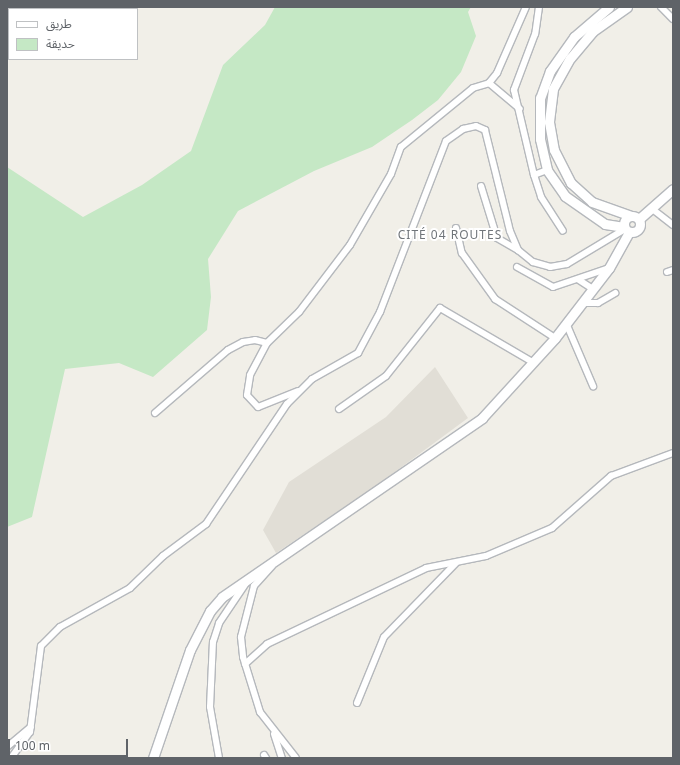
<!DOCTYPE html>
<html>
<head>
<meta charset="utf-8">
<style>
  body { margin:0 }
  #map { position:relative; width:680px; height:765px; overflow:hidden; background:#f1efe8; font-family:"Noto Sans","Noto Sans Arabic",sans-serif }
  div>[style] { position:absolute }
  .education>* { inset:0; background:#e1ded6 }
  .green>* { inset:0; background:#c5e8c5 }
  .roads { filter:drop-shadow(1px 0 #b5b8bc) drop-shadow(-1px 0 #b5b8bc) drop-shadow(0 1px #b5b8bc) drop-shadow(0 -1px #b5b8bc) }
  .street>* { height:6px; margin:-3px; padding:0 3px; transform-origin:3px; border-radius:3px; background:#fff }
  .secondary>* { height:9px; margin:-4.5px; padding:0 4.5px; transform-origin:4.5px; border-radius:4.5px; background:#fff }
  .secondary>.ring { margin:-4.5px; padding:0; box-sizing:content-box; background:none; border:9px solid #fff; border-radius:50% }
  span { translate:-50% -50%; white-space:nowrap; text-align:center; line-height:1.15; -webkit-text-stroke:4px #fff; paint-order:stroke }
  .quarter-label { font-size:12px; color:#70757a; letter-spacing:1px }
  .frame { position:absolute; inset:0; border:8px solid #5f6368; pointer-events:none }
  .legend { position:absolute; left:8px; top:8px; width:130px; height:52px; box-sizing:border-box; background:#fff; border:1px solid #bfc1c3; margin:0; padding:5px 7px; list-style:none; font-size:12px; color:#5f6368 }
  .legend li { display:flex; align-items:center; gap:8px; height:20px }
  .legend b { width:20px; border:1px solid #bfc1c3 }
  .scale { position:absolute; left:8px; top:739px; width:120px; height:18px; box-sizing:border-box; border:2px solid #5f6368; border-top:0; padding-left:5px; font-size:12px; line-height:14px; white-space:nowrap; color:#5f6368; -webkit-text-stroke:3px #fff; paint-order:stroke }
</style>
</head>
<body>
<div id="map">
  <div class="education">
    <div style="clip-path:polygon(435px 367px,468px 418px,369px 491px,276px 553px,263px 530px,289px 482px,386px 417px)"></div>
  </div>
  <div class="green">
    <div style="clip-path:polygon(275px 7px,471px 7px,468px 12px,476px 36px,461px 72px,438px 100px,412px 120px,372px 147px,314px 171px,238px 211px,208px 259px,211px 297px,207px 330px,153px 377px,119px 363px,65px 369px,32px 517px,7px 527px,7px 167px,83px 217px,142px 185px,191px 151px,223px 65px,265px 25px)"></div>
  </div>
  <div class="roads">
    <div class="street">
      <div style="left:539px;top:7px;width:27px;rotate:98deg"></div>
      <div style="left:535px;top:34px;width:60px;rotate:110.6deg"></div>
      <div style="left:514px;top:90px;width:87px;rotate:76.8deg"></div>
      <div style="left:534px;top:175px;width:14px;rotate:-21deg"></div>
      <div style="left:661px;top:7px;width:17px;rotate:45deg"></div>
      <div style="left:489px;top:83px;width:40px;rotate:40deg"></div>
      <div style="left:534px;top:175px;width:23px;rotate:72deg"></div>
      <div style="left:541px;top:197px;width:40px;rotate:57.1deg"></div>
      <div style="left:481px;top:186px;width:54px;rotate:72.9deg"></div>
      <div style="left:497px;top:238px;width:24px;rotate:30deg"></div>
      <div style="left:651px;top:208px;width:28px;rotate:38deg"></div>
      <div style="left:456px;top:228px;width:26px;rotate:77deg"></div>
      <div style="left:462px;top:253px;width:57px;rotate:54.3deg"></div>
      <div style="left:495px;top:299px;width:72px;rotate:33deg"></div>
      <div style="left:517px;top:267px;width:41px;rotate:29.1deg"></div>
      <div style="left:553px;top:287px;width:59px;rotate:-18.7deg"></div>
      <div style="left:667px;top:272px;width:6px;rotate:-18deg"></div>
      <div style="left:579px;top:280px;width:17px;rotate:33deg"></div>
      <div style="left:583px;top:303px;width:15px"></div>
      <div style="left:598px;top:303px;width:20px;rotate:-30deg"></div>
      <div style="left:566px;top:323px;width:69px;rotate:66.8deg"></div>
      <div style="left:298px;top:391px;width:43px;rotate:158.2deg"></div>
      <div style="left:258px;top:407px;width:16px;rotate:-133deg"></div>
      <div style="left:247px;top:395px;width:20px;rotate:-81deg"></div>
      <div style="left:250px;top:375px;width:36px;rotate:-62deg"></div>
      <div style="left:267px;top:343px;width:45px;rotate:-44.1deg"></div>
      <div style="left:299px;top:312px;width:84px;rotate:-52.7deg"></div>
      <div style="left:350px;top:245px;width:82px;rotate:-60deg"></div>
      <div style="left:391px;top:174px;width:29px;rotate:-70deg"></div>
      <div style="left:401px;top:147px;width:93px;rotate:-39.3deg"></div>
      <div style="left:473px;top:88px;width:17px;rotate:-17deg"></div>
      <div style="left:489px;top:83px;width:13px;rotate:-51deg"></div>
      <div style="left:497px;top:73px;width:72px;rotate:-66.3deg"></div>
      <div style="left:339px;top:409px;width:57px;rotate:-35.1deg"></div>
      <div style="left:386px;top:376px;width:87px;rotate:-51.5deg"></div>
      <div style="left:440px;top:308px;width:109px;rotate:30.3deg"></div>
      <div style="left:155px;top:413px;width:96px;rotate:-40.8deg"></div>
      <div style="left:228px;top:350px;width:17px;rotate:-28deg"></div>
      <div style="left:243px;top:342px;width:12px;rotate:-9deg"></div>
      <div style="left:255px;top:340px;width:12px;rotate:14deg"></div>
      <div style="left:272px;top:566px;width:27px;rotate:132deg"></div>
      <div style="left:254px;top:586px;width:53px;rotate:104.3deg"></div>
      <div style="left:241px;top:637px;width:20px;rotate:84deg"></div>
      <div style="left:243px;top:657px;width:58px;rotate:72.8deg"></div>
      <div style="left:260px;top:712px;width:58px;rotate:52deg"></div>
      <div style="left:245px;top:664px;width:30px;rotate:-42deg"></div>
      <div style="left:267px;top:644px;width:176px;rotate:-25.5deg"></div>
      <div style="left:426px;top:568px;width:61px;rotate:-11.3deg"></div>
      <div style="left:486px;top:556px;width:72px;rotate:-23deg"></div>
      <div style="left:552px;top:528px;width:79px;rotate:-41.4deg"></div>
      <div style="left:611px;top:476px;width:66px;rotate:-20.4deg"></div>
      <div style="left:357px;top:703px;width:71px;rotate:-67.8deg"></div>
      <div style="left:384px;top:637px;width:103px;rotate:-45.8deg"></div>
      <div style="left:274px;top:734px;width:25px;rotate:72deg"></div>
      <div style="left:7px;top:747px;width:31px;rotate:-40deg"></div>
      <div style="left:264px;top:755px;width:4px;rotate:56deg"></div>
      <div style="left:11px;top:758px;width:32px;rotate:-54deg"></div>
      <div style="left:30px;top:732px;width:87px;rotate:-82.7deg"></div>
      <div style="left:41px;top:646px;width:27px;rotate:-45deg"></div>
      <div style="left:60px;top:627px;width:80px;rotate:-29.1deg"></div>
      <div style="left:130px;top:588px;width:46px;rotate:-44.1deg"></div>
      <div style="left:163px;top:556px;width:54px;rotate:-36.7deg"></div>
      <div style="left:206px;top:524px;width:145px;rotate:-56deg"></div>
      <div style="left:287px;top:404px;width:35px;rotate:-45deg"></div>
      <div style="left:312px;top:379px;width:53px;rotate:-29.5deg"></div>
      <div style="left:358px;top:353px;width:47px;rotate:-61.8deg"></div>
      <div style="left:380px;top:312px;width:183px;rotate:-68.9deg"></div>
      <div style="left:446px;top:141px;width:21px;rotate:-35deg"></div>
      <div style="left:463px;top:129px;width:13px;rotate:-13deg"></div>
      <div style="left:476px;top:126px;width:10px;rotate:24deg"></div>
      <div style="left:485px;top:130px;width:104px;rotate:76.1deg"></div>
      <div style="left:510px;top:231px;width:21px;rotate:67deg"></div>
      <div style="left:518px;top:250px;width:19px;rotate:39deg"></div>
      <div style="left:533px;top:262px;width:18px;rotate:16deg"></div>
      <div style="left:550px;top:267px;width:17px;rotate:-10deg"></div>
      <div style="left:567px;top:264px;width:68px;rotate:-31.1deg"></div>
      <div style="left:219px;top:758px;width:52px;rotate:-100deg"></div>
      <div style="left:210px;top:707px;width:65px;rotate:-87.4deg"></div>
      <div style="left:213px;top:642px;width:20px;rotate:-72deg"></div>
      <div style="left:219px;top:623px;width:48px;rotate:-56deg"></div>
    </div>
    <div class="secondary">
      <div style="left:609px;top:7px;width:46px;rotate:139.4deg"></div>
      <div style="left:574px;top:37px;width:42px;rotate:125.2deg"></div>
      <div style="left:550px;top:71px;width:29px;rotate:110deg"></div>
      <div style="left:540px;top:98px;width:41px;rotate:90deg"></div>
      <div style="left:540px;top:139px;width:32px;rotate:77deg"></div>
      <div style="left:547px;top:170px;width:32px;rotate:55deg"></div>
      <div style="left:565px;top:196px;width:49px;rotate:35deg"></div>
      <div style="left:605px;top:224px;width:19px;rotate:9deg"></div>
      <div style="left:627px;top:7px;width:42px;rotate:144.8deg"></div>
      <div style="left:593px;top:31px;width:35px;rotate:130deg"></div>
      <div style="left:570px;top:58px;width:35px;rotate:119deg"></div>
      <div style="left:553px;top:89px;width:33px;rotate:97deg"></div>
      <div style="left:549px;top:122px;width:28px;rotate:80deg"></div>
      <div style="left:554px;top:150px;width:37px;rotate:63deg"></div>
      <div style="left:571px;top:183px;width:28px;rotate:42deg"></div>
      <div style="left:592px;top:202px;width:41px;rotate:19.7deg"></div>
      <div class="ring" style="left:624px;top:216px;width:7px;height:7px"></div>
      <div style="left:639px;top:219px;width:45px;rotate:-41.4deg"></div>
      <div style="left:153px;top:758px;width:114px;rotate:-71.1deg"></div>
      <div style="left:190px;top:650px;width:44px;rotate:-62.9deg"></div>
      <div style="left:210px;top:611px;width:18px;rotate:-49deg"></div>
      <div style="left:222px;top:597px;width:316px;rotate:-34.5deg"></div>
      <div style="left:482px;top:418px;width:108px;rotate:-47.6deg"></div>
      <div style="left:555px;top:338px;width:88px;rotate:-52.4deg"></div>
      <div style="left:609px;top:268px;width:41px;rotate:-60.9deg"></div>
    </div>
  </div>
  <div class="quarter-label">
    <span style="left:450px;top:235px">CITÉ 04 ROUTES</span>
  </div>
  <div class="frame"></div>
  <ul class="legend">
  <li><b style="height:5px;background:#fff"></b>طريق</li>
  <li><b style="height:11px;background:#c5e8c5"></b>حديقة</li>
  </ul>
  <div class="scale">100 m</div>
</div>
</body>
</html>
